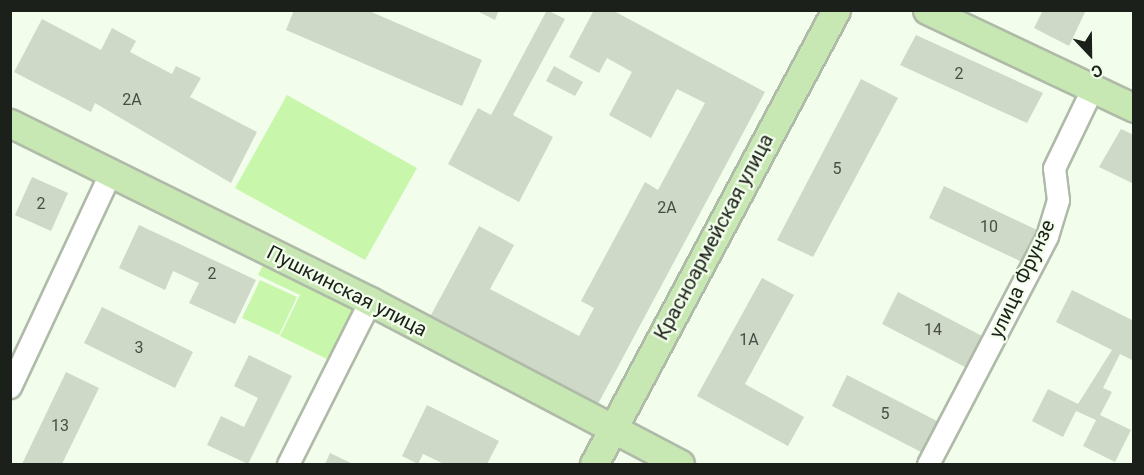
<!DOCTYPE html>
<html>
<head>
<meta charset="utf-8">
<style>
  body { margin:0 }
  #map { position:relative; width:1144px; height:475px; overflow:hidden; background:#f2feeb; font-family:Roboto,sans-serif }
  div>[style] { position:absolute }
  .green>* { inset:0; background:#c8f6ab }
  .building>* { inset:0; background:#ced9c7 }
  .roads { filter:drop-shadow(2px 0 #afbaa8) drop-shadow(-2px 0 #afbaa8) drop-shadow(0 2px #afbaa8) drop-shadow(0 -2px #afbaa8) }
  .minor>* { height:21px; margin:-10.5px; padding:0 10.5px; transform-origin:10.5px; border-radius:10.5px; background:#fff }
  .major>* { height:27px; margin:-13.5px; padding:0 13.5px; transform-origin:13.5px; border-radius:13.5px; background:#c8e8b3 }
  span { translate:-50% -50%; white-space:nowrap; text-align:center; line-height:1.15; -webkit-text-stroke:4.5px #f2feeb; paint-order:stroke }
  .number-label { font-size:16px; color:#484e45 }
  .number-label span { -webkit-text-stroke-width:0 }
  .street-label { font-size:20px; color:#1c201a }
  .frame { position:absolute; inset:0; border:12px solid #1c201a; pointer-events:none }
  .north { position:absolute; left:1060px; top:24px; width:60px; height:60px; -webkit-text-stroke:4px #f2feeb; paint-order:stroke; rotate:158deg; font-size:16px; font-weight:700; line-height:24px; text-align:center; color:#1c201a }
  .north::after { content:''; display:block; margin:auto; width:21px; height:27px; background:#1c201a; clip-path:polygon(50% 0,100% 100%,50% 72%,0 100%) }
</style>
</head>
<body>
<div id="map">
  <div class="green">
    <div style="clip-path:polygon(287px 95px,417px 168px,365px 260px,235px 188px)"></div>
    <div style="clip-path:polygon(263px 265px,354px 309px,329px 360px,280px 336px,300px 295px,258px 275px)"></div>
    <div style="clip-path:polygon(260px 280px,297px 297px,279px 335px,242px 318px)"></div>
  </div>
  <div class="building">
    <div style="clip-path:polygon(294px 10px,367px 10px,482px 60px,462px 106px,286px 30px)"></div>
    <div style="clip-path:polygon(475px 10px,499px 10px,495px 20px)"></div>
    <div style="clip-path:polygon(547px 10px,565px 19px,513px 115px,553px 137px,519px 202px,448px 164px,478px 108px,491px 115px)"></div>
    <div style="clip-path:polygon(594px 10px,612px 10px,765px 92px,598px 404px,431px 315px,479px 226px,514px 245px,490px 289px,579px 336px,594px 308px,581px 301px,645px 182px,658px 190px,705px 103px,677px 89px,651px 138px,609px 115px,632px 72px,607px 58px,599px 73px,569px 57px)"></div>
    <div style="clip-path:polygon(1043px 10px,1086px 10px,1069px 46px,1034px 28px)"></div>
    <div style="clip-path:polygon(42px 19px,101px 50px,112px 28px,136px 41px,130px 52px,172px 74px,176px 66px,201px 78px,190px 97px,257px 132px,231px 183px,95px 103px,91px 112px,14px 72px)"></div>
    <div style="clip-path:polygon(916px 35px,1043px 93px,1027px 123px,900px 65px)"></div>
    <div style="clip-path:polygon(554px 66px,583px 82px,575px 96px,546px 81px)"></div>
    <div style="clip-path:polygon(861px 79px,898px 98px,813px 257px,777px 240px)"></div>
    <div style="clip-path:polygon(1121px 129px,1134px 135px,1134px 184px,1099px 167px)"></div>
    <div style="clip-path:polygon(32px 177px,68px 193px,51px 231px,15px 215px)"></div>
    <div style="clip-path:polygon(944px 186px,1037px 230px,1022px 262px,929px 218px)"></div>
    <div style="clip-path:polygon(139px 225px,256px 280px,235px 324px,189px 303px,199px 283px,173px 271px,165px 290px,119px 268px)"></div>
    <div style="clip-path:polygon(762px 278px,794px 295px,745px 384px,804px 417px,788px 446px,697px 396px)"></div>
    <div style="clip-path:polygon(1072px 290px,1134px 321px,1134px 361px,1120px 354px,1103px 388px,1112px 392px,1100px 415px,1131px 430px,1115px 462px,1083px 446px,1096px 420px,1076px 411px,1063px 437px,1032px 421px,1048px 389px,1078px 404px,1112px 350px,1056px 322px)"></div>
    <div style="clip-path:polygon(898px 292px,984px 337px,967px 368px,882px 324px)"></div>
    <div style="clip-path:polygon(102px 307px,193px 352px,175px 388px,84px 343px)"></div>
    <div style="clip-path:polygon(249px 355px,292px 376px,248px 464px,207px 445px,221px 416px,244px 427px,258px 398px,234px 386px)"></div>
    <div style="clip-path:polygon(66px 372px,99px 388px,62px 464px,22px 464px)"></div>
    <div style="clip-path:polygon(847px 375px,939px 422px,923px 453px,832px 406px)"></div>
    <div style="clip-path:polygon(427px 405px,499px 441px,487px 464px,444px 464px,423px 454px,418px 464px,402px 456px)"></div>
    <div style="clip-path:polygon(330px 453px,353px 464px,325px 464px)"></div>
  </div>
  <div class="roads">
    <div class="minor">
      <div style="left:10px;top:387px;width:235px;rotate:-64.9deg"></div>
      <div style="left:288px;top:464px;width:182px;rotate:-63.3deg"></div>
      <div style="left:928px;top:464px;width:257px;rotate:-62.4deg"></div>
      <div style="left:1047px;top:236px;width:38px;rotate:-73deg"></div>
      <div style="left:1058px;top:200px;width:32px;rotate:-97deg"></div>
      <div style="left:1054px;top:168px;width:88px;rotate:-64.3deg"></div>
    </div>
    <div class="major">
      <div style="left:927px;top:10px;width:229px;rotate:25.3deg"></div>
      <div style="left:10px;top:123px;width:402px;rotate:26.3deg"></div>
      <div style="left:370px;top:301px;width:350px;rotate:27.7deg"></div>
      <div style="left:594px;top:464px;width:514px;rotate:-61.94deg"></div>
    </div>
  </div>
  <div class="number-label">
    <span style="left:959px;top:74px">2</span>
    <span style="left:132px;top:100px">2А</span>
    <span style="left:837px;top:169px">5</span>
    <span style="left:41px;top:204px">2</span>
    <span style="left:667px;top:208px">2А</span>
    <span style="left:989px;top:227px">10</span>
    <span style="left:212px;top:274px">2</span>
    <span style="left:933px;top:330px">14</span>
    <span style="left:749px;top:340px">1А</span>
    <span style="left:139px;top:348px">3</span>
    <span style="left:885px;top:414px">5</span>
    <span style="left:60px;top:426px">13</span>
  </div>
  <div class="street-label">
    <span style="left:714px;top:237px;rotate:-62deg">Красноармейская улица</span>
    <span style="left:1022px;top:279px;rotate:-65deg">улица Фрунзе</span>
    <span style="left:347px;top:291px;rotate:27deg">Пушкинская улица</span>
  </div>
  <div class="frame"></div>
  <div class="north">С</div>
</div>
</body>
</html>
